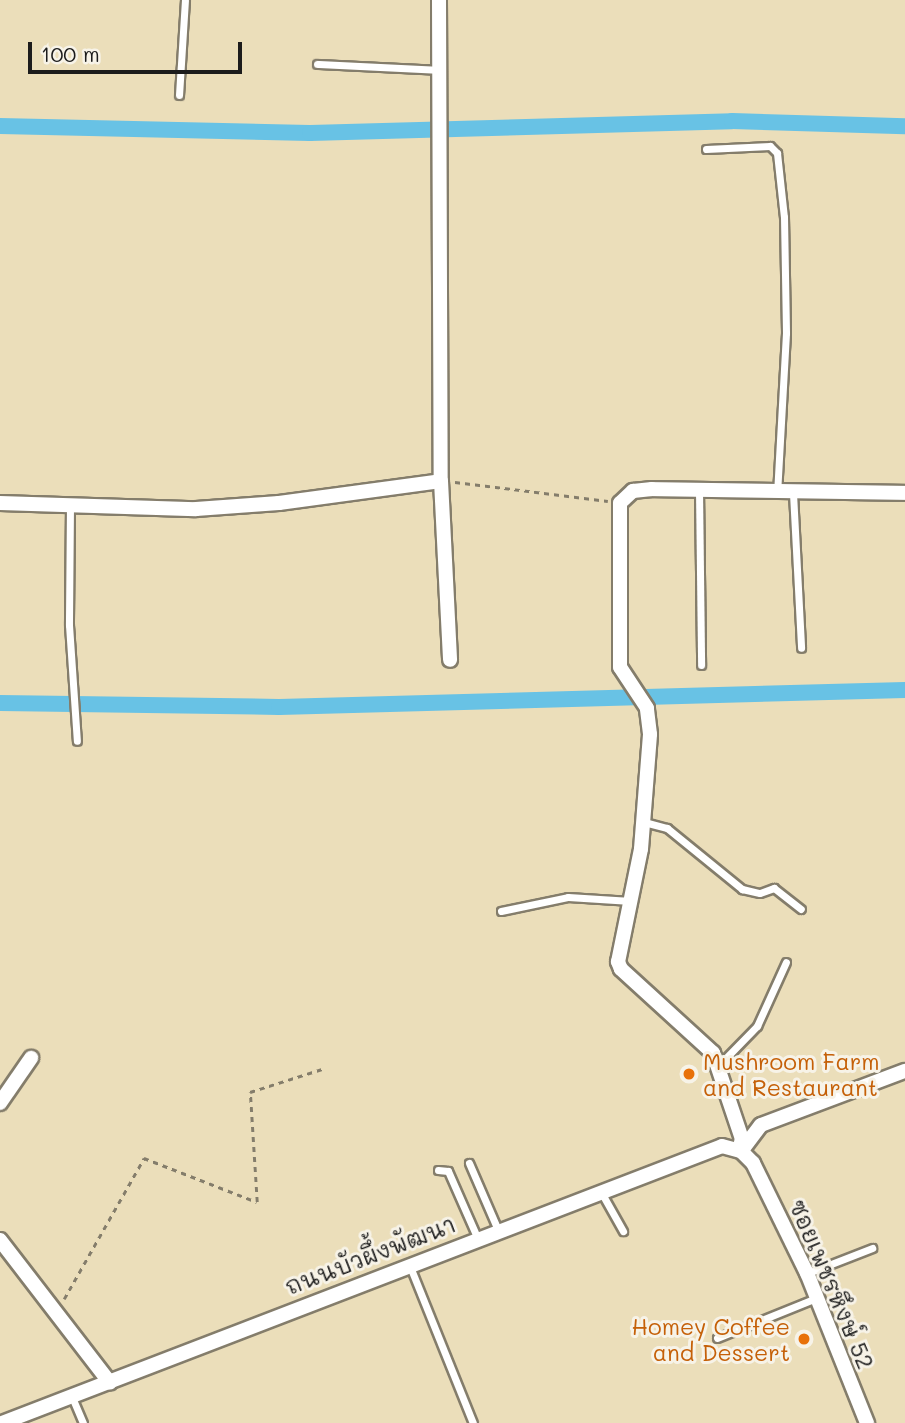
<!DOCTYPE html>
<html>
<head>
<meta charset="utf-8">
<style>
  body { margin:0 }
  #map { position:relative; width:905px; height:1423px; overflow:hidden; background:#ebdeba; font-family:Mali,"Playpen Sans Thai",sans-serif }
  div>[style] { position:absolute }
  .canal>* { height:16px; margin:-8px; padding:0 8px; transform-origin:8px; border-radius:8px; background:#68c2e5 }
  .path>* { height:2.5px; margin-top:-1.25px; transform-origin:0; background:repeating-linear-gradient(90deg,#847d6b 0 5px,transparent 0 10px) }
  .roads { filter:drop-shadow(2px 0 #847d6b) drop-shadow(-2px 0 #847d6b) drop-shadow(0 2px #847d6b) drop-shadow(0 -2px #847d6b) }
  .service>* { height:7px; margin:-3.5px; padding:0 3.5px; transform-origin:3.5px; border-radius:3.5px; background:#fff }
  .minor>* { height:14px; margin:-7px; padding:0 7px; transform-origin:7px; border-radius:7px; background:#fff }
  .dots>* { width:19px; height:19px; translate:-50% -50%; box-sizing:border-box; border:4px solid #f7f3e8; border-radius:50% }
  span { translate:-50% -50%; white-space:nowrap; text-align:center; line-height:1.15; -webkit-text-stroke:6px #f7f3e8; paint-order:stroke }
  .food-label { font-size:23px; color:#c56008 }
  .left { translate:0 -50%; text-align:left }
  .right { translate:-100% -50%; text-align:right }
  .street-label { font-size:23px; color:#1c1c1c }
  .scale { position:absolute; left:28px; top:42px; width:214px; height:32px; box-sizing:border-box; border:4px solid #1c1c1c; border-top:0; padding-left:9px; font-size:21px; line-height:24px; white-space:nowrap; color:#1c1c1c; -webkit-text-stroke:5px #f7f3e8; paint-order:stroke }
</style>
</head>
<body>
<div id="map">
  <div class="canal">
    <div style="left:0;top:126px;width:310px;rotate:1.3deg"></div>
    <div style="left:310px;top:133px;width:422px;rotate:-1.6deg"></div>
    <div style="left:732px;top:121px;width:173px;rotate:1.7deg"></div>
    <div style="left:0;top:703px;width:279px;rotate:0.8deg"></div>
    <div style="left:279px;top:707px;width:626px;rotate:-1.56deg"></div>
  </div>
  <div class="path">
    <div style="left:455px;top:482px;width:154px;rotate:7.1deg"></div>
    <div style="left:64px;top:1299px;width:162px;rotate:-60.4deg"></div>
    <div style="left:144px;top:1158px;width:121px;rotate:21.3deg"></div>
    <div style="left:257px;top:1202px;width:110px;rotate:-93.6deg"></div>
    <div style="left:250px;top:1092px;width:79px;rotate:-17.7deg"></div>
  </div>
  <div class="roads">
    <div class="service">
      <div style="left:317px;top:64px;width:121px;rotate:2.8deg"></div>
      <div style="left:179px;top:95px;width:95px;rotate:-86.4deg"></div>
      <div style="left:706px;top:149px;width:64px;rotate:-2.7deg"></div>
      <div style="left:770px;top:146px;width:10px;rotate:45deg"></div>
      <div style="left:777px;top:153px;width:64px;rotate:83.8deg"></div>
      <div style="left:784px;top:217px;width:116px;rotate:89deg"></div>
      <div style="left:786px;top:333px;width:159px;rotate:93.2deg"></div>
      <div style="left:699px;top:490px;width:175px;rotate:89.3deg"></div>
      <div style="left:793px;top:493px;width:155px;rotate:87deg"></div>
      <div style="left:70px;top:505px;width:120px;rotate:90.5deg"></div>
      <div style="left:69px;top:625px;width:116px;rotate:86.1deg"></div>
      <div style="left:644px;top:822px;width:24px;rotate:15deg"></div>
      <div style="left:667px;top:828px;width:97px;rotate:39.1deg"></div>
      <div style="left:742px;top:889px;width:18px;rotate:13deg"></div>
      <div style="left:760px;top:893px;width:15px;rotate:-20deg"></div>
      <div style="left:774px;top:888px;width:34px;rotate:38deg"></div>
      <div style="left:501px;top:911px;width:68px;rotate:-11.8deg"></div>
      <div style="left:568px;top:897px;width:63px;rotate:3.6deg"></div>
      <div style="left:718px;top:1066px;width:56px;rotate:-45.7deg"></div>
      <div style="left:757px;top:1026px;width:70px;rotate:-65.6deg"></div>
      <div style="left:469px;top:1163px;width:73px;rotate:66.6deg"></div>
      <div style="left:438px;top:1170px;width:10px;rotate:6deg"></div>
      <div style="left:448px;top:1171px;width:72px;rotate:66.3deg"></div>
      <div style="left:601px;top:1192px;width:45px;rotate:60.6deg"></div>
      <div style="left:409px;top:1264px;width:171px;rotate:68.1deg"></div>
      <div style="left:808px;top:1273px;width:69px;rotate:-21.3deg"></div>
      <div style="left:717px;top:1338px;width:107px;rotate:-22deg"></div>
      <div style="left:72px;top:1397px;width:28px;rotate:67deg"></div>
    </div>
    <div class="minor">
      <div style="left:439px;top:0;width:481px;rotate:89.8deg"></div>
      <div style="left:441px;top:481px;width:179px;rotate:87.1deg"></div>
      <div style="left:0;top:503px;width:196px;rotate:1.8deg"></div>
      <div style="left:196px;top:509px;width:83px;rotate:-4.1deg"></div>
      <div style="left:279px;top:503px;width:163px;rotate:-7.7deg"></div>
      <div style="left:0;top:1103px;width:55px;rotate:-55.4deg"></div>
      <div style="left:739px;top:1150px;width:11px;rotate:-75deg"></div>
      <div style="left:742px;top:1139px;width:91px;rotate:-108.6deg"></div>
      <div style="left:713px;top:1053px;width:125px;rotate:-137.6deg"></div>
      <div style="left:621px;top:969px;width:8px;rotate:-113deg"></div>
      <div style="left:618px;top:962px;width:115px;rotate:-78.5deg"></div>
      <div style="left:641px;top:849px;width:115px;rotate:-85.5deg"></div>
      <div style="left:650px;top:734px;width:26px;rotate:-97deg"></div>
      <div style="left:647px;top:708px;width:49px;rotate:-123.4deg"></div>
      <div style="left:620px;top:667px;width:164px;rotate:-90deg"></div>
      <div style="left:620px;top:503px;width:18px;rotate:-43deg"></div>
      <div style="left:633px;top:491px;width:19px;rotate:-6deg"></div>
      <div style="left:652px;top:489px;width:253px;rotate:0.9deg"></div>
      <div style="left:742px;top:1150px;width:31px;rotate:-53deg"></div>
      <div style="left:761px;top:1125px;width:154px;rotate:-20.6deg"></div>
      <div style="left:0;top:1240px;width:180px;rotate:52.4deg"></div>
      <div style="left:2px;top:1423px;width:771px;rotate:-21.04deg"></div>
      <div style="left:722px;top:1146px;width:20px;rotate:15deg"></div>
      <div style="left:741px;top:1151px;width:17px;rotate:45deg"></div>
      <div style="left:753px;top:1163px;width:123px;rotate:63.9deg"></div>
      <div style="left:807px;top:1273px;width:162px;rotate:68.2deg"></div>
    </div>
  </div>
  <div class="dots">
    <div style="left:689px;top:1074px;background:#e8710a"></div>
    <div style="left:804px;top:1339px;background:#e8710a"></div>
  </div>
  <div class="food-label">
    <span class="left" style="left:703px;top:1074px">Mushroom Farm<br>and Restaurant</span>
    <span class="right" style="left:790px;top:1339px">Homey Coffee<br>and Dessert</span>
  </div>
  <div class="street-label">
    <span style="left:370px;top:1255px;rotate:-21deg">ถนนบัวผึ้งพัฒนา</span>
    <span style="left:832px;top:1284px;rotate:67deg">ซอยเพชรหึงษ์ 52</span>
  </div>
  <div class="scale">100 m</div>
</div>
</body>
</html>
